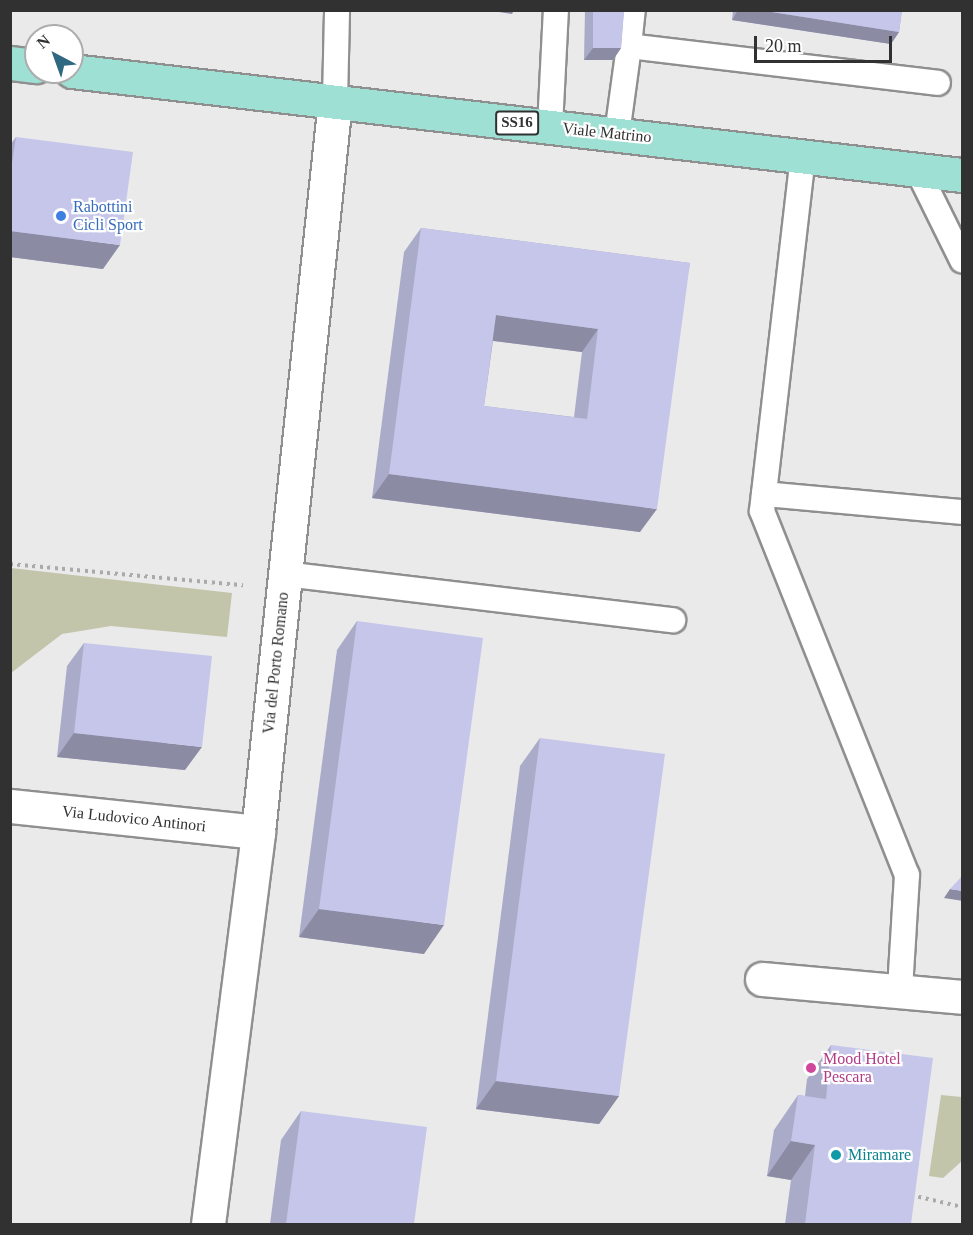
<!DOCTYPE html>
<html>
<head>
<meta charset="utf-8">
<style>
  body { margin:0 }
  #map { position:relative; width:973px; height:1235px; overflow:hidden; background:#eaeaeb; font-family:Georgia,serif }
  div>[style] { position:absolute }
  .green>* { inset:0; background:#c3c5aa }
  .path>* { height:4px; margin-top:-2px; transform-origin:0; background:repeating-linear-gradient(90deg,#aaaaab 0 3px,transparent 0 7.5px) }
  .roads { filter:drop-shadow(2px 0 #8f8f90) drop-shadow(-2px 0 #8f8f90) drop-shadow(0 2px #8f8f90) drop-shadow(0 -2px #8f8f90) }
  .service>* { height:24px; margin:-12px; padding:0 12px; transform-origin:12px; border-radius:12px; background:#fff }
  .minor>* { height:33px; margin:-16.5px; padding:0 16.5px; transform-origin:16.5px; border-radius:16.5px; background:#fff }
  .primary>* { height:33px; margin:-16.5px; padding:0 16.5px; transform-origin:16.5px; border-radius:16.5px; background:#9fe0d4 }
  .wall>* { inset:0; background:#aaaac9 }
  .shaded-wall>* { inset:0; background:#8b8ba4 }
  .building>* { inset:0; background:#c6c6ea }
  .dots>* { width:16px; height:16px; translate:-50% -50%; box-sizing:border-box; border:3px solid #fff; border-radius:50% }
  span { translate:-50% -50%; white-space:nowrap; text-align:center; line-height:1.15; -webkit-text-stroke:4.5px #fff; paint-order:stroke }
  .shield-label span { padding:2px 4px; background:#fff; border:2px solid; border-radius:4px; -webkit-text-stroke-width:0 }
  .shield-label { font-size:15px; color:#313132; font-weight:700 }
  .street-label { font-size:16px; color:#313132 }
  .shop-label { font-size:16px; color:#366cbe }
  .left { translate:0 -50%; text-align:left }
  .hotel-label { font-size:16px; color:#b23c85 }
  .culture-label { font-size:16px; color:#0d838f }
  .frame { position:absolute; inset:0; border:12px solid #313132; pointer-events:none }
  .north { position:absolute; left:24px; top:24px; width:60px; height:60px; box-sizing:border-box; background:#fff; border:2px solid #adadad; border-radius:50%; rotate:319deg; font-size:16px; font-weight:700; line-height:24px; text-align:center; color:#313132 }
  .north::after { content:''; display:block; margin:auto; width:21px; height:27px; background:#2e6881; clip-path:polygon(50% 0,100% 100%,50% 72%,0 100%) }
  .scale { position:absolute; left:754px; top:36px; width:138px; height:27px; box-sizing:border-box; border:3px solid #313132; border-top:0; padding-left:8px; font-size:18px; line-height:21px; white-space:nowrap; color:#313132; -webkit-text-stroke:4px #fff; paint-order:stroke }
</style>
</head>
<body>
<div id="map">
  <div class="green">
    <div style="clip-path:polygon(11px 568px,232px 593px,227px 637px,111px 626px,62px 634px,11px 673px)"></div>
    <div style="clip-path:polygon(941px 1095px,962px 1097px,962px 1161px,943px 1178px,929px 1176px)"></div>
  </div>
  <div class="path">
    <div style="left:10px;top:564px;width:234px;rotate:5.2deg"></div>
    <div style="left:911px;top:1195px;width:52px;rotate:13.2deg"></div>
  </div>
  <div class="roads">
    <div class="service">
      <div style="left:629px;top:46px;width:36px;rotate:-84deg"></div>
      <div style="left:335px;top:101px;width:91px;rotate:-88.7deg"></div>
      <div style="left:550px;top:127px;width:117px;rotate:-87.1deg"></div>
      <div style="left:617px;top:134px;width:89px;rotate:-82.2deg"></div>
      <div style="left:629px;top:46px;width:311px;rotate:6.8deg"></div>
      <div style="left:803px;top:156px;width:357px;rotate:96.6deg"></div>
      <div style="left:762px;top:511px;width:392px;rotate:68.3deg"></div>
      <div style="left:907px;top:875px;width:114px;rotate:93.5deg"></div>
      <div style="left:917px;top:169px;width:102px;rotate:63.7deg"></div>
      <div style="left:764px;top:494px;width:199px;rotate:5.2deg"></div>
      <div style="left:285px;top:574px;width:391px;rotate:6.8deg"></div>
    </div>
    <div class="minor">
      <div style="left:10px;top:806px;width:249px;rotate:6deg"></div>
      <div style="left:762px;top:979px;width:201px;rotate:5.1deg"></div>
      <div style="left:208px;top:1224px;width:395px;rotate:-82.7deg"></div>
      <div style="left:258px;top:832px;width:735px;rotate:-83.99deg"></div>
    </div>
    <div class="primary">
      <div style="left:10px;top:63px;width:26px;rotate:7deg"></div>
      <div style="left:72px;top:71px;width:896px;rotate:6.67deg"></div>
    </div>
  </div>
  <div class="wall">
    <div style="clip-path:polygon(585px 10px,624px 10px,621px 48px,613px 60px,584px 60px)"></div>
    <div style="clip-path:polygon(733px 10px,902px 10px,899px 32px,891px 44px,732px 20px)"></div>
    <div style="clip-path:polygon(16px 137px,103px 269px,10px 257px,10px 145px)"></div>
    <div style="clip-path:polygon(evenodd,421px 228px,690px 263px,640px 532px,372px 498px,404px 252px,421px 228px,493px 341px,582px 352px,574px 417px,484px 406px,493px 341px)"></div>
    <div style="clip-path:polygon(357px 621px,424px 954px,299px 937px,337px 650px)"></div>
    <div style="clip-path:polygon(84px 643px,185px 770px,57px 757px,67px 666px)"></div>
    <div style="clip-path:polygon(540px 738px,619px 1096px,599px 1124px,476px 1109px,520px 766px)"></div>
    <div style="clip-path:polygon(831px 1045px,911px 1224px,785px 1224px,791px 1180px,767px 1176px,774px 1130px,798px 1095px,805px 1096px,807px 1079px)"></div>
    <div style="clip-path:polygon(301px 1111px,414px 1224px,270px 1224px,281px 1140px)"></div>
  </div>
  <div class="shaded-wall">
    <div style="clip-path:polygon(486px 10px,514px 10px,512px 14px)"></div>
    <div style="clip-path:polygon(738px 10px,759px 10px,899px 32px,891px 44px,732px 20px)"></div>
    <div style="clip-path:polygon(593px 48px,621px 48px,613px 60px,584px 60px)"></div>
    <div style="clip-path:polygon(10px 231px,120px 245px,103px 269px,10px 257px)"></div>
    <div style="clip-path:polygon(496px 315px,598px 329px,582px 352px,479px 339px)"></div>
    <div style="clip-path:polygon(389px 474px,657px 509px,640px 532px,372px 498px)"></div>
    <div style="clip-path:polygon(74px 733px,202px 747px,185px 770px,57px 757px)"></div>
    <div style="clip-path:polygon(950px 889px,963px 891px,963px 901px,944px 898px)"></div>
    <div style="clip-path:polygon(319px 909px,444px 925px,424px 954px,299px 937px)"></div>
    <div style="clip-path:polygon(496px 1081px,619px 1096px,599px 1124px,476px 1109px)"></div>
    <div style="clip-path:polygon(791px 1141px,815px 1145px,791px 1180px,767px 1176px)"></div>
  </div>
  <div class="building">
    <div style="clip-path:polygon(593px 10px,624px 10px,621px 48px,593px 48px)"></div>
    <div style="clip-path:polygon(759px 10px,902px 10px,899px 32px)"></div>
    <div style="clip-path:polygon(16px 137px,133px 152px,120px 245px,10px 231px,10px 176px)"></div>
    <div style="clip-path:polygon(evenodd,421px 228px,690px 263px,657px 509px,389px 474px,421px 228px,496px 315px,598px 329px,587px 419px,484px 406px,496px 315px)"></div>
    <div style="clip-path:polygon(357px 621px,483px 638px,444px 925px,319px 909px)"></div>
    <div style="clip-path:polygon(84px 643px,212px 656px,202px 747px,74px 733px)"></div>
    <div style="clip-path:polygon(540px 738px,665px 754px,619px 1096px,496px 1081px)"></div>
    <div style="clip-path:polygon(963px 875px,963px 891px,950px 889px)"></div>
    <div style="clip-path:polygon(831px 1045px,933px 1058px,911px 1224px,805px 1224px,815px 1145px,791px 1141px,798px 1095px,826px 1099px)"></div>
    <div style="clip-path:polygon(301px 1111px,427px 1127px,414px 1224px,286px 1224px)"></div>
  </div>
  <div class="dots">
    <div style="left:61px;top:216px;background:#3f7fe0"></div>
    <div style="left:811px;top:1068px;background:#d1479c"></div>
    <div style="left:836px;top:1155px;background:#0f9aa8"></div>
  </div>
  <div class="shield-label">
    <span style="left:517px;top:123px">SS16</span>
  </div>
  <div class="street-label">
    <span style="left:607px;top:133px;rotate:6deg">Viale Matrino</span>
    <span style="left:276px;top:663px;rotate:-84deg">Via del Porto Romano</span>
    <span style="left:134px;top:819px;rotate:6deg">Via Ludovico Antinori</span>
  </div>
  <div class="shop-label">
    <span class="left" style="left:73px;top:216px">Rabottini<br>Cicli Sport</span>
  </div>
  <div class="hotel-label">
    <span class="left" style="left:823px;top:1068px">Mood Hotel<br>Pescara</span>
  </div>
  <div class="culture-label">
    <span class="left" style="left:848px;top:1155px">Miramare</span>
  </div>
  <div class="frame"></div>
  <div class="north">N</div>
  <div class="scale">20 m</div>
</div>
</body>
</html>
